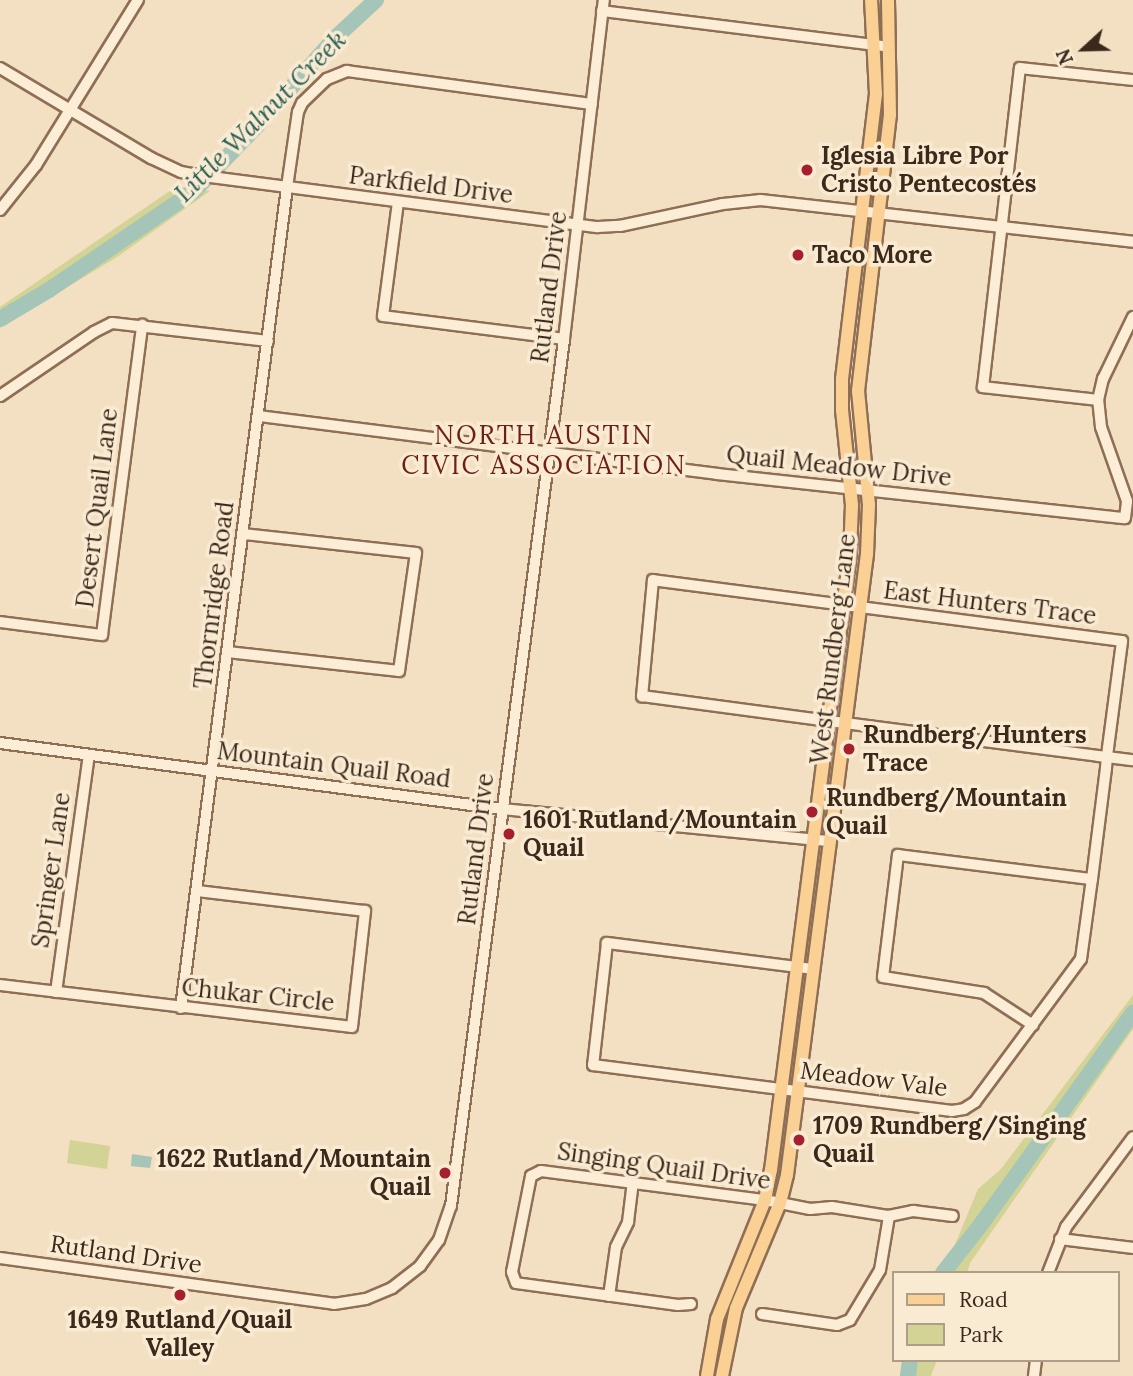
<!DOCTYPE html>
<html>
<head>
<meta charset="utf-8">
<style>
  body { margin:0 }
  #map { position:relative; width:1133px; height:1376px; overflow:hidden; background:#f3dfc1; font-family:Lora,serif }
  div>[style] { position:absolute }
  .green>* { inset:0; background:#d2d394 }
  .water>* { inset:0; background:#a4c5b8 }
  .river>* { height:16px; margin:-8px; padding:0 8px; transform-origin:8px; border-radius:8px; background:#a4c5b8 }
  .roads { filter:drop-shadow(2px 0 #8f6e56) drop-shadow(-2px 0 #8f6e56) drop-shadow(0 2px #8f6e56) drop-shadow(0 -2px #8f6e56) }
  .minor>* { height:10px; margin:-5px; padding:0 5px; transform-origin:5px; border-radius:5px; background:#fcedd6 }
  .major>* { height:12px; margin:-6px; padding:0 6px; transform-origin:6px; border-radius:6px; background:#fad095 }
  .dots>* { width:19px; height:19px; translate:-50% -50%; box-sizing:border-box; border:4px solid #f9ead2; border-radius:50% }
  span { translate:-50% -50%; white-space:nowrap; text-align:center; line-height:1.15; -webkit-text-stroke:7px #f9ead2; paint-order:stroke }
  .poi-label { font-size:24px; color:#3d291c; font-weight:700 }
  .left { translate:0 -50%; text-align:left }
  .right { translate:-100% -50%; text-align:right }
  .street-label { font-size:24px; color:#3d291c }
  .water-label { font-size:26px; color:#2a5f55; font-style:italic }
  .neighbourhood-label { font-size:26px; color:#6f1f16; letter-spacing:2px }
  .legend { position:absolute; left:892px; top:1271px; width:228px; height:91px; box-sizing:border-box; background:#f9ead2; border:2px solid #ae9d89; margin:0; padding:9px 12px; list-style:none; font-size:21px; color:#3d291c }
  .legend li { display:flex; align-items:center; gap:14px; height:35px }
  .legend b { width:35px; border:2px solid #ae9d89 }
  .north { position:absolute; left:1049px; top:14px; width:70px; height:70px; -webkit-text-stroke:5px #f9ead2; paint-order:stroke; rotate:248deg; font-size:19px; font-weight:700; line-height:28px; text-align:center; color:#3d291c }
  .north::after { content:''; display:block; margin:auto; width:24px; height:32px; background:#3d291c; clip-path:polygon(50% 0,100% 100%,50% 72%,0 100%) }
</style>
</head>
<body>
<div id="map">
  <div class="green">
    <div style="clip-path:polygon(177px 186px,210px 191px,117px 257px,0 328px,0 307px)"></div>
    <div style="clip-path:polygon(1133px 995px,1133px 1029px,970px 1263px,967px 1273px,937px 1273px,954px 1247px,978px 1189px,1001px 1169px)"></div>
    <div style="clip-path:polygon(70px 1140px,110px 1146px,107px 1169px,67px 1163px)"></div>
    <div style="clip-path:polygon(904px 1360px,937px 1360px,931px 1376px,900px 1376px)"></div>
  </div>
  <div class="water">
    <div style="clip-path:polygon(132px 1154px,152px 1157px,150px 1168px,131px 1166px)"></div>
  </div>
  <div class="river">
    <div style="left:0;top:319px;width:57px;rotate:-30.6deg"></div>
    <div style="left:49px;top:290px;width:176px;rotate:-34.3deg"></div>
    <div style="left:194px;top:191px;width:89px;rotate:-45.9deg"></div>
    <div style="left:256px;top:127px;width:119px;rotate:-48.4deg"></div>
    <div style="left:335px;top:38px;width:56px;rotate:-42.8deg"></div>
    <div style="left:943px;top:1273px;width:63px;rotate:-52deg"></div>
    <div style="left:982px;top:1223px;width:259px;rotate:-54.3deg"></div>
    <div style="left:908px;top:1376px;width:16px;rotate:-83deg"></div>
  </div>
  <div class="roads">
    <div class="minor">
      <div style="left:602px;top:11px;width:289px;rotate:7.1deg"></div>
      <div style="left:0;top:68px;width:176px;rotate:30.8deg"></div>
      <div style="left:151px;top:158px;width:33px;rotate:25deg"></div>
      <div style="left:181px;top:172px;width:22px;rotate:10deg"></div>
      <div style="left:203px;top:176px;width:398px;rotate:7.4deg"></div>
      <div style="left:598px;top:227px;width:22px;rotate:-3deg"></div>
      <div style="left:620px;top:226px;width:105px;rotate:-12.1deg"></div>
      <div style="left:723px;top:204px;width:38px;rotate:-6deg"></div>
      <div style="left:761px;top:200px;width:374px;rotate:6.4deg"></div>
      <div style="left:398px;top:202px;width:115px;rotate:97.5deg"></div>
      <div style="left:383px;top:316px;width:182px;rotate:7.2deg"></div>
      <div style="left:0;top:210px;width:58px;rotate:-51.3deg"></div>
      <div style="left:36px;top:165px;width:194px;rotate:-58.3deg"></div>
      <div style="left:0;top:396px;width:114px;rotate:-34.2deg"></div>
      <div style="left:94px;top:332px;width:20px;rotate:-27deg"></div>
      <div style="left:112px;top:323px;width:157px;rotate:6.6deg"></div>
      <div style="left:1098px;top:400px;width:116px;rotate:-173.6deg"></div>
      <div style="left:983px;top:387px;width:321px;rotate:-83.4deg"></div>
      <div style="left:1020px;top:68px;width:114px;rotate:6.1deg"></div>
      <div style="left:259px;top:416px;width:462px;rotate:7.2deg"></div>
      <div style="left:717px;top:474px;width:410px;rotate:6.2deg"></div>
      <div style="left:1125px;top:518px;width:17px;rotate:-83deg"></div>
      <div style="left:1127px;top:501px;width:78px;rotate:-109.4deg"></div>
      <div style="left:1101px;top:427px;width:27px;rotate:-96deg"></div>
      <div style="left:1098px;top:400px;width:22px;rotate:-77deg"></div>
      <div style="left:1103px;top:379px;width:69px;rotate:-64.2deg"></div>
      <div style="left:0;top:622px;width:103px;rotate:7.3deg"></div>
      <div style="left:102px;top:635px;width:313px;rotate:-82.6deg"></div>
      <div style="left:228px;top:652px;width:172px;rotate:6.3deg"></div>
      <div style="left:399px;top:671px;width:119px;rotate:-81.8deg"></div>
      <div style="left:416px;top:553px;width:174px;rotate:-173.7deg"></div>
      <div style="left:0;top:743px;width:506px;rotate:7.49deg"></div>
      <div style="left:502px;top:809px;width:330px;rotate:5.6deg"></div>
      <div style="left:813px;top:969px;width:208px;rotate:-172.8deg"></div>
      <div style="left:607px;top:943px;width:123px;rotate:96.5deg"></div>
      <div style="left:593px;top:1065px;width:362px;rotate:7.3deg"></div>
      <div style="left:952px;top:1111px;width:12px;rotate:-9deg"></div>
      <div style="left:964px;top:1109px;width:13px;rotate:-32deg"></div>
      <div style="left:975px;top:1102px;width:178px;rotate:-53.5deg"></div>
      <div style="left:1081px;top:959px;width:81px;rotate:-82.2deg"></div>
      <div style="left:1092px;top:879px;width:112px;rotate:-82.8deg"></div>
      <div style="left:1106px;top:768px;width:11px;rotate:-85deg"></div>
      <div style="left:1107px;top:757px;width:9px;rotate:-84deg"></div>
      <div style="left:1108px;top:748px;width:108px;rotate:-82.5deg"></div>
      <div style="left:1122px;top:641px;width:473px;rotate:-172.6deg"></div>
      <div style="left:653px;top:580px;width:117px;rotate:95.4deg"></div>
      <div style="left:642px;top:696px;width:181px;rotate:7.6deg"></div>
      <div style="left:821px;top:720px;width:24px;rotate:7deg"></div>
      <div style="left:845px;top:723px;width:255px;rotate:7.4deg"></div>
      <div style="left:1098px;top:756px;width:9px;rotate:6deg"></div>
      <div style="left:1107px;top:757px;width:26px;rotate:7deg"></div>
      <div style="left:0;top:985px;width:354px;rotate:6.8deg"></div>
      <div style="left:352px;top:1027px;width:117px;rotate:-83.6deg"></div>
      <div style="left:365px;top:911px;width:168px;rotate:-173.2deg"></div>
      <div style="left:56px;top:992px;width:239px;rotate:-82.1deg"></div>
      <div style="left:181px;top:1008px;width:828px;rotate:-82.64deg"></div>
      <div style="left:287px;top:187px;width:76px;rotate:-81.7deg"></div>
      <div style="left:298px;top:112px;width:10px;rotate:-66deg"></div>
      <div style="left:302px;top:103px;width:35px;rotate:-44deg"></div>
      <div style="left:327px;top:79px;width:22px;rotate:-22deg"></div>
      <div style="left:347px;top:71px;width:247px;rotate:7.7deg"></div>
      <div style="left:1033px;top:1025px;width:59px;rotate:-146.9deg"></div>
      <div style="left:984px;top:993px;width:102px;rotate:-171deg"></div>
      <div style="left:883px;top:977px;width:123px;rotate:-83deg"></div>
      <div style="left:898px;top:855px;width:195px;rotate:7.1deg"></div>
      <div style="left:1060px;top:1239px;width:74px;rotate:7deg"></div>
      <div style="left:0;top:1258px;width:337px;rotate:7.8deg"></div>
      <div style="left:334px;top:1304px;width:32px;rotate:-9deg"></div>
      <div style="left:366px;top:1299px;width:28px;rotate:-23deg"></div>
      <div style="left:392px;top:1288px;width:36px;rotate:-38deg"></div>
      <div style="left:420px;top:1266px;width:32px;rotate:-54deg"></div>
      <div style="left:439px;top:1240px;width:36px;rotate:-71deg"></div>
      <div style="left:451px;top:1206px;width:874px;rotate:-82.57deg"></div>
      <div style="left:564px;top:339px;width:341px;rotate:-83.3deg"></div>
      <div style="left:1048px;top:1273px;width:49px;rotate:-68.6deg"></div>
      <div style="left:1066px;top:1227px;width:112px;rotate:-53.3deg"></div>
      <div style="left:609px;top:1296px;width:49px;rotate:-81.9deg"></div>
      <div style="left:616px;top:1247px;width:28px;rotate:-64deg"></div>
      <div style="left:628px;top:1222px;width:39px;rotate:-83deg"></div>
      <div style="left:691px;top:1304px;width:13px;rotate:176deg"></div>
      <div style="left:678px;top:1305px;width:163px;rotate:-172.3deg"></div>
      <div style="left:516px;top:1283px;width:12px;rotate:-110deg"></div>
      <div style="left:512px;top:1272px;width:98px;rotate:-78.8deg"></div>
      <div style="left:531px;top:1176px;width:11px;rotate:-27deg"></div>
      <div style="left:541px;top:1171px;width:226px;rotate:7.4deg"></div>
      <div style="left:765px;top:1200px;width:46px;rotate:11.3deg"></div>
      <div style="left:810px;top:1209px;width:22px;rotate:-5deg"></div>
      <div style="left:832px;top:1207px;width:58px;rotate:9deg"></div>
      <div style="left:889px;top:1216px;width:25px;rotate:-12deg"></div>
      <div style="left:913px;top:1211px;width:40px;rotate:7.1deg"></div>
      <div style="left:762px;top:1314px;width:76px;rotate:8.3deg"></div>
      <div style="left:837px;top:1325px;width:14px;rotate:-21deg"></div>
      <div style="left:850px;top:1320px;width:58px;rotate:-59deg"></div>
      <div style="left:880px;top:1270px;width:55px;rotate:-80.5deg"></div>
      <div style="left:1034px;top:1376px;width:16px;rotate:-83deg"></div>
    </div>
    <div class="major">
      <div style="left:707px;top:1376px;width:58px;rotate:-80deg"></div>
      <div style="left:717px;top:1319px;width:128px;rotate:-68deg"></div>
      <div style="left:765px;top:1200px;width:31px;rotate:-79deg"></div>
      <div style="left:771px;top:1170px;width:622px;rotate:-82.7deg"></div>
      <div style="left:850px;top:553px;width:48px;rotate:-87.6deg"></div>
      <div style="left:852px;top:505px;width:96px;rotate:-96deg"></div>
      <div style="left:842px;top:410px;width:31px;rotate:-90deg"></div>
      <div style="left:842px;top:379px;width:287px;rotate:-83.2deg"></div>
      <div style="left:876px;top:94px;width:94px;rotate:-93deg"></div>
      <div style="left:722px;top:1376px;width:69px;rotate:-78.4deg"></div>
      <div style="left:736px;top:1308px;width:114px;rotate:-67.3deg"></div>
      <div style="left:780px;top:1203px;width:29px;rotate:-76deg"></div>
      <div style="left:787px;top:1175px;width:626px;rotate:-82.66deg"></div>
      <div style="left:867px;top:554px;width:49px;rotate:-87.7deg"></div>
      <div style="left:869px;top:505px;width:115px;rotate:-95.5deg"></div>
      <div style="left:858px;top:391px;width:278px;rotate:-83.4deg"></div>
      <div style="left:890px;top:115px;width:115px;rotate:-91deg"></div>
    </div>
  </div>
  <div class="dots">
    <div style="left:807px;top:170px;background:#a51f2f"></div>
    <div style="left:798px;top:255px;background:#a51f2f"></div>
    <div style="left:849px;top:749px;background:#a51f2f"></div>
    <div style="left:812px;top:812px;background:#a51f2f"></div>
    <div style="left:509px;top:834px;background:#a51f2f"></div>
    <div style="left:799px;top:1140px;background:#a51f2f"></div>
    <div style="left:445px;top:1173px;background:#a51f2f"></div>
    <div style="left:180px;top:1295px;background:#a51f2f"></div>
  </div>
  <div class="poi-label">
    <span class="left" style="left:821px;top:170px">Iglesia Libre Por<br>Cristo Pentecostés</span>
    <span class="left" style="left:812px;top:255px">Taco More</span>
    <span class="left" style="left:863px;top:749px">Rundberg/Hunters<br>Trace</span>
    <span class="left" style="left:826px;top:812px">Rundberg/Mountain<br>Quail</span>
    <span class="left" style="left:523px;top:834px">1601 Rutland/Mountain<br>Quail</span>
    <span class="left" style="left:813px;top:1140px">1709 Rundberg/Singing<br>Quail</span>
    <span class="right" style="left:431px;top:1173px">1622 Rutland/Mountain<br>Quail</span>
    <span style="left:180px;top:1334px">1649 Rutland/Quail<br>Valley</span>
  </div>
  <div class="street-label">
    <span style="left:431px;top:185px;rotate:7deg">Parkfield Drive</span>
    <span style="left:549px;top:287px;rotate:-83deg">Rutland Drive</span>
    <span style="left:839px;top:466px;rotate:6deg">Quail Meadow Drive</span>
    <span style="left:97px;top:508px;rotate:-83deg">Desert Quail Lane</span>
    <span style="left:214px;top:595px;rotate:-83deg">Thornridge Road</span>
    <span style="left:990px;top:603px;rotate:7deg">East Hunters Trace</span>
    <span style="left:833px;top:649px;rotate:-83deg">West Rundberg Lane</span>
    <span style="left:334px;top:765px;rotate:7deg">Mountain Quail Road</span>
    <span style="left:476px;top:849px;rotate:-83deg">Rutland Drive</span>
    <span style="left:51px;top:870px;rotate:-82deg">Springer Lane</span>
    <span style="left:258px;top:995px;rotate:6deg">Chukar Circle</span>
    <span style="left:874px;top:1079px;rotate:7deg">Meadow Vale</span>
    <span style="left:664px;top:1166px;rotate:8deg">Singing Quail Drive</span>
    <span style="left:126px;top:1254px;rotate:8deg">Rutland Drive</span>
  </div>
  <div class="water-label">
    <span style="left:260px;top:116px;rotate:-45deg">Little Walnut Creek</span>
  </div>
  <div class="neighbourhood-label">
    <span style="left:544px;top:450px">NORTH AUSTIN<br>CIVIC ASSOCIATION</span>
  </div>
  <ul class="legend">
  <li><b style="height:9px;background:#fad095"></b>Road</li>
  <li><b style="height:19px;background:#d2d394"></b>Park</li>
  </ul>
  <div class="north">N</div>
</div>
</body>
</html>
